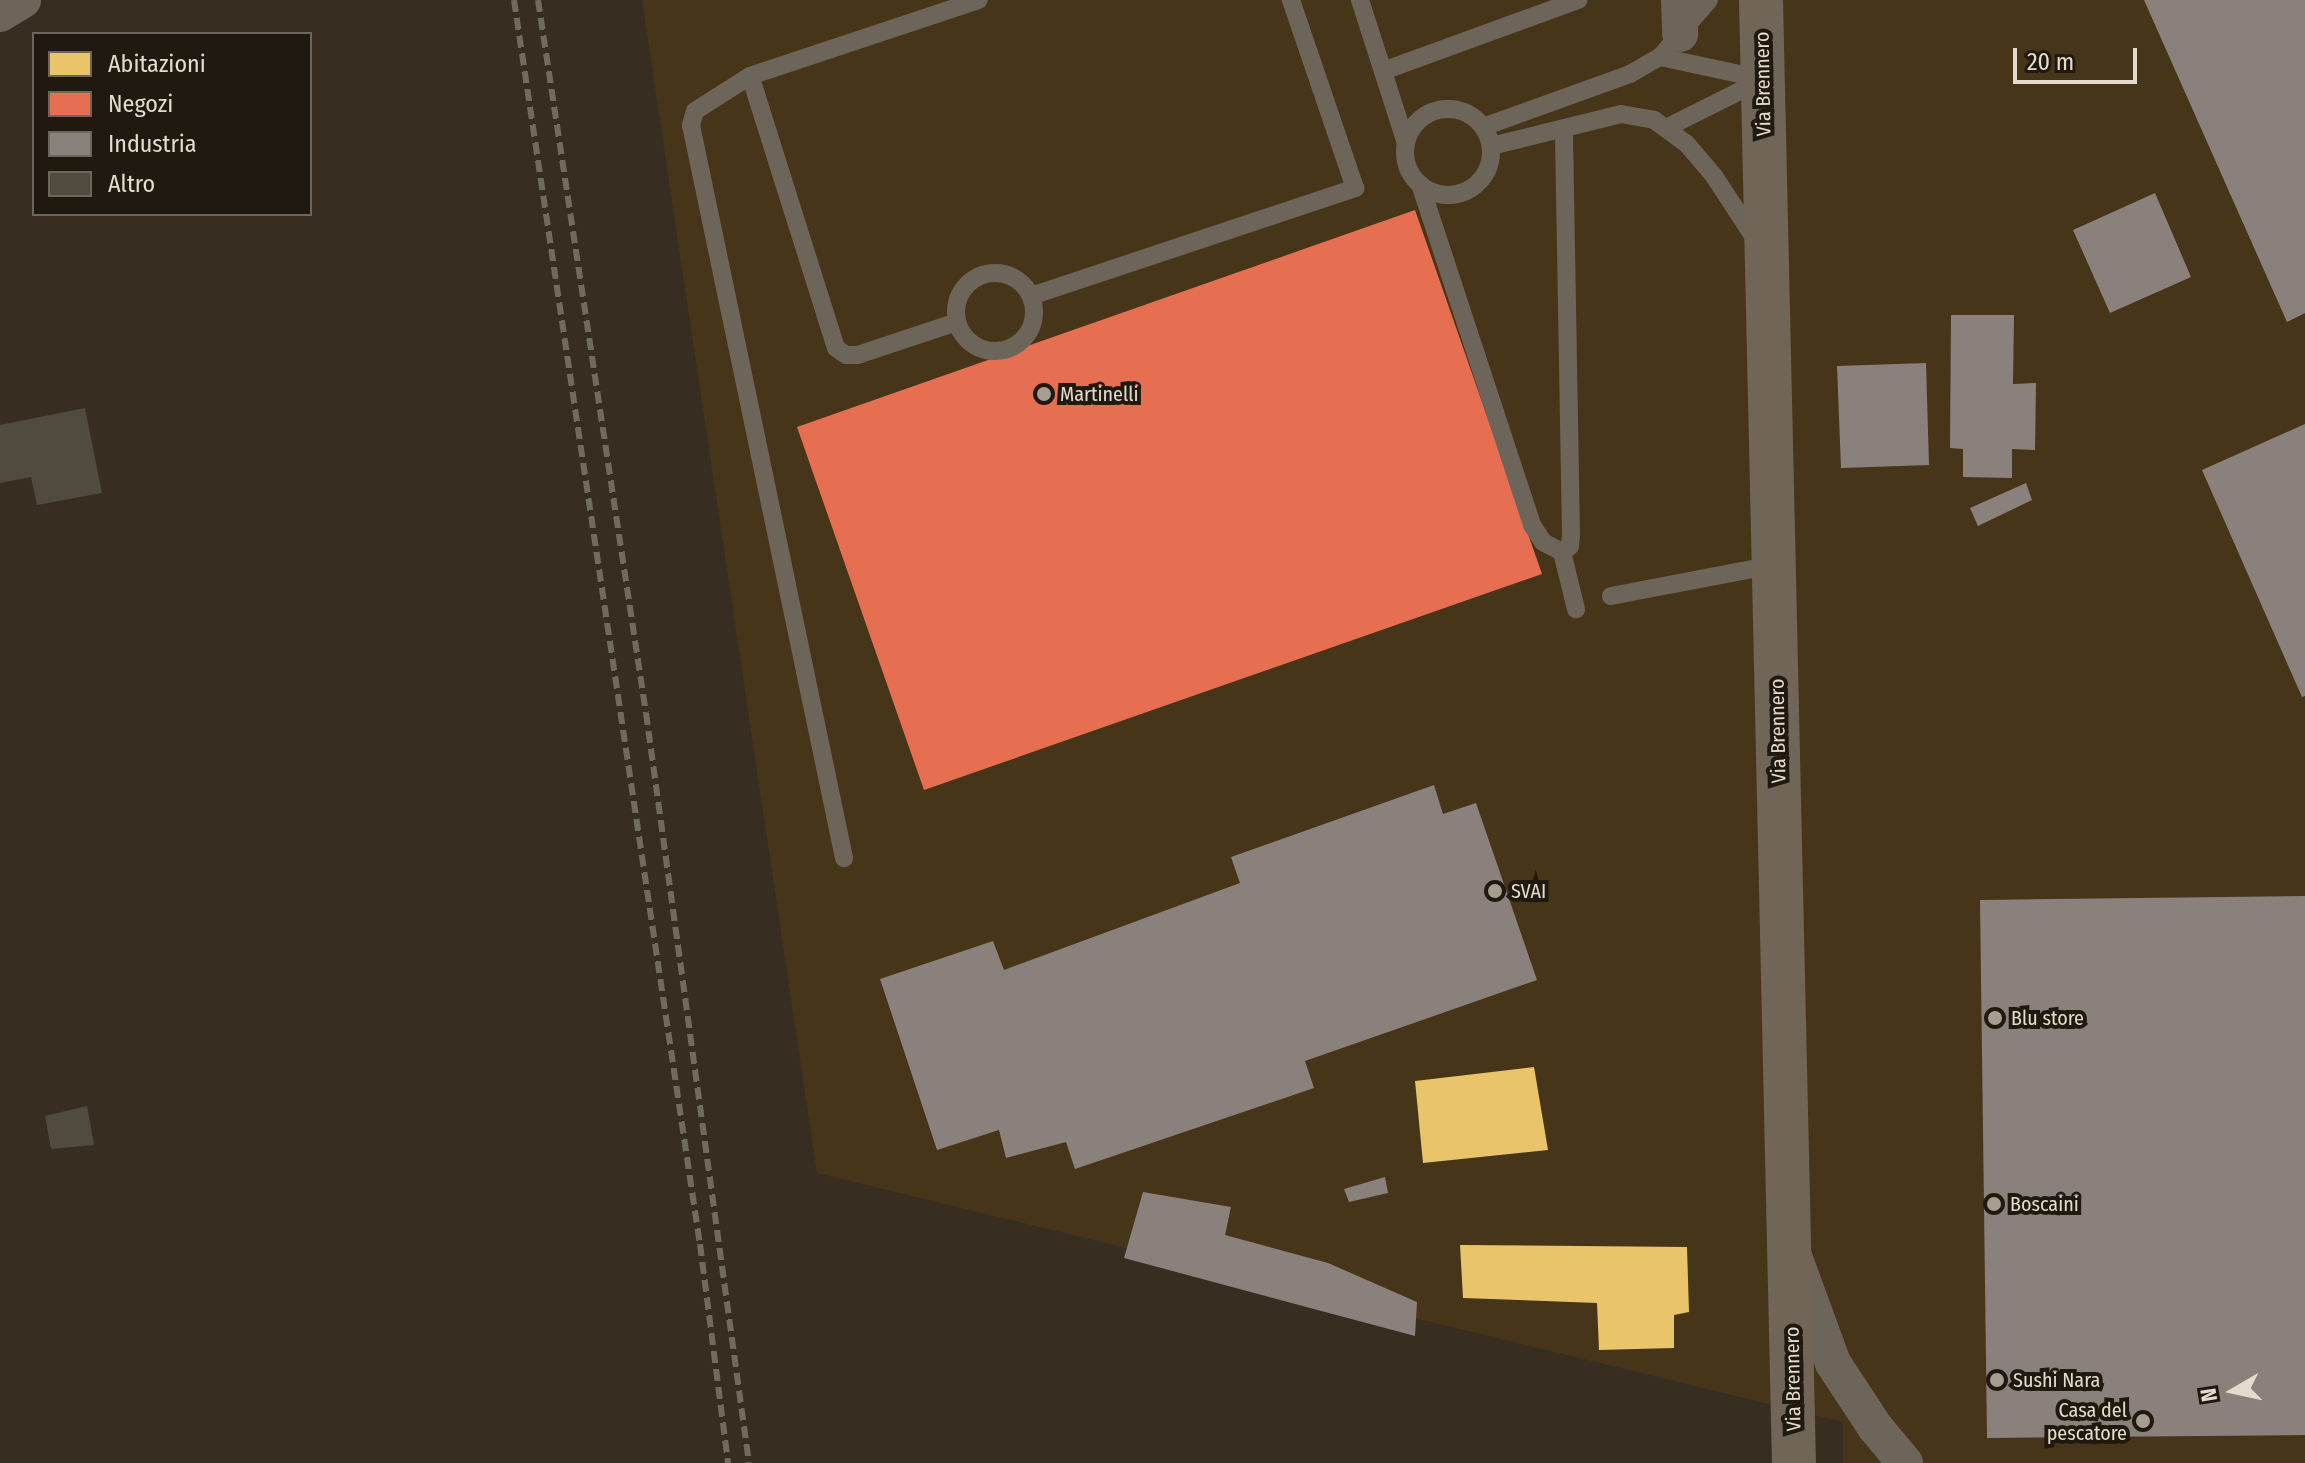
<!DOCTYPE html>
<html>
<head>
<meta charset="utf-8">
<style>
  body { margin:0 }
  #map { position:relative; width:2305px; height:1463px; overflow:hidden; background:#372e21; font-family:"Fira Sans Condensed",sans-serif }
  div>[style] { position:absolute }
  .built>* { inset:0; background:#473519 }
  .homes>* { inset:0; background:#e9c46a }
  .shops>* { inset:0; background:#e76f51 }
  .industry>* { inset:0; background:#8a817c }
  .building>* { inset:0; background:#504a3f }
  .service>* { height:18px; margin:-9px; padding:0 9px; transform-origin:9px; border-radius:9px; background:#6e655a }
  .service>.ring { margin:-9px; padding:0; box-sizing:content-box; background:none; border:18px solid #6e655a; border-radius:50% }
  .minor>* { height:36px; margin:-18px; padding:0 18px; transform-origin:18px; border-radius:18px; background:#6e655a }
  .primary>* { height:44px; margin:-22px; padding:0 22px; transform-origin:22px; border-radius:22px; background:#706557 }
  .rail>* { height:6px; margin-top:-3px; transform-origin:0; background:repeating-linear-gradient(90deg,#716a5f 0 12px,transparent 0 18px) }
  .dots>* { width:22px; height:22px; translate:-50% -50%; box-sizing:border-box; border:4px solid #20190f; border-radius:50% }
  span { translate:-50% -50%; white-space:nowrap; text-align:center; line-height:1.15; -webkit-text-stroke:8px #20190f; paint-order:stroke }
  .street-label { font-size:20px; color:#e4dacd }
  .poi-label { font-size:20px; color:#e4dacd }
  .left { translate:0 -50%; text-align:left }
  .right { translate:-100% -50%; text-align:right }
  .legend { position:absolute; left:32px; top:32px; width:280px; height:184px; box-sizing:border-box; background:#20190f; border:2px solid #6e665b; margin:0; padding:10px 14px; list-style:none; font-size:24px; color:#e4dacd }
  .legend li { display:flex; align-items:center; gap:16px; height:40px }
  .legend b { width:40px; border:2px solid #6e665b }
  .north { position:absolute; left:2193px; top:1351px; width:80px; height:80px; -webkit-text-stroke:6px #20190f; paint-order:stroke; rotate:261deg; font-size:22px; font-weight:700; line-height:32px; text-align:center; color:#e4dacd }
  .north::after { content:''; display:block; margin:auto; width:28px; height:36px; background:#e4dacd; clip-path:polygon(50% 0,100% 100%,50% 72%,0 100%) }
  .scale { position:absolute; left:2013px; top:48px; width:124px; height:36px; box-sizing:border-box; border:4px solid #e4dacd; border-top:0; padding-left:10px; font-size:24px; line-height:28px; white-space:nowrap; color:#e4dacd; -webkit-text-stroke:6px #20190f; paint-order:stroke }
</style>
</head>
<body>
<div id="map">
  <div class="built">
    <div style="clip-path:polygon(642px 0,2305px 0,2305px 1463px,1843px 1463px,1843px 1422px,817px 1173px)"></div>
  </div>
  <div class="homes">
    <div style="clip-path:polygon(1534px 1067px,1548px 1150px,1423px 1163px,1415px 1081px)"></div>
    <div style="clip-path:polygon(1460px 1245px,1687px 1247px,1689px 1312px,1674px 1315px,1674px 1348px,1599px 1350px,1597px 1303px,1463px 1298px)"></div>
  </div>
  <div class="shops">
    <div style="clip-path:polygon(1415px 210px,1542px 574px,924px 790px,797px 427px)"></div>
  </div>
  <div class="industry">
    <div style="clip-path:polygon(2144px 0,2305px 0,2305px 313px,2287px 322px)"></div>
    <div style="clip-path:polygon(2155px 193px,2191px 277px,2110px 313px,2073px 230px)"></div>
    <div style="clip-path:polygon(1951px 315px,2014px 315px,2013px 384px,2036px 383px,2035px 450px,2012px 449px,2012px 478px,1963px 477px,1963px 449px,1950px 448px)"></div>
    <div style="clip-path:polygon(1926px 363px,1929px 465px,1841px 468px,1837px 366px)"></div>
    <div style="clip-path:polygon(2305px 424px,2305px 696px,2302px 697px,2202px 470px)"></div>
    <div style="clip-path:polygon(2026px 483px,2032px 500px,1978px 526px,1970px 508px)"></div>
    <div style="clip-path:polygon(1434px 785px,1443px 814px,1476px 803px,1537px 980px,1305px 1061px,1314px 1088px,1075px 1169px,1066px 1142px,1006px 1158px,999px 1130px,937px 1150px,880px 979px,993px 941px,1004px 970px,1240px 883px,1231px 857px)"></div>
    <div style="clip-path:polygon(2305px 896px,2305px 1435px,1987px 1438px,1980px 900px)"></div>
    <div style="clip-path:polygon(1385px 1177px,1388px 1193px,1349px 1202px,1344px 1189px)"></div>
    <div style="clip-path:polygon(1143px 1192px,1231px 1207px,1225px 1235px,1328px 1263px,1417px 1302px,1415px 1336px,1124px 1258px)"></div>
  </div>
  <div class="building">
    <div style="clip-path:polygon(85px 408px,102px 493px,37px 505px,31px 477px,0 483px,0 425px)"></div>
    <div style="clip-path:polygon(87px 1106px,94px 1145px,51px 1149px,45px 1116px)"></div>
  </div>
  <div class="service">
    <div style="left:1360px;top:0;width:150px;rotate:72.2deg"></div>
    <div style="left:1660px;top:57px;width:105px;rotate:12.1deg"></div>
    <div style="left:1383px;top:71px;width:208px;rotate:-20deg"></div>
    <div style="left:750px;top:76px;width:65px;rotate:147.5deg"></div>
    <div style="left:695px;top:111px;width:15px;rotate:106deg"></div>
    <div style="left:691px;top:125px;width:749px;rotate:78.21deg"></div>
    <div class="ring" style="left:1405px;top:109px;width:68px;height:68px"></div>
    <div style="left:1483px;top:127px;width:156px;rotate:-19.8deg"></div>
    <div style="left:1630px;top:74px;width:34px;rotate:-30deg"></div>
    <div style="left:1660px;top:57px;width:75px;rotate:-49.3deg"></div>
    <div style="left:1666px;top:128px;width:105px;rotate:-26.6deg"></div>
    <div style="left:1491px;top:146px;width:134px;rotate:-13.8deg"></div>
    <div style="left:1621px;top:114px;width:34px;rotate:10deg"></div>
    <div style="left:1654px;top:120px;width:39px;rotate:36deg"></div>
    <div style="left:1686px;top:143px;width:43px;rotate:49.7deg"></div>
    <div style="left:1714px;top:176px;width:79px;rotate:56.9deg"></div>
    <div style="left:1420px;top:184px;width:359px;rotate:71.8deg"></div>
    <div style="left:1532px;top:525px;width:20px;rotate:57deg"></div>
    <div style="left:1543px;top:542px;width:21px;rotate:28deg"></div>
    <div style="left:1562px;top:552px;width:10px;rotate:-37deg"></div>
    <div style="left:1570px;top:546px;width:11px;rotate:-85deg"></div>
    <div style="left:1571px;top:535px;width:406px;rotate:-91deg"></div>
    <div class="ring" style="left:956px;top:273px;width:60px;height:60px"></div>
    <div style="left:1031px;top:296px;width:342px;rotate:-18.4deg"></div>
    <div style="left:1355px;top:188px;width:199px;rotate:-108.8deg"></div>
    <div style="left:957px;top:322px;width:104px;rotate:161.6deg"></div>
    <div style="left:858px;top:355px;width:12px;rotate:180deg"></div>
    <div style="left:846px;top:355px;width:12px;rotate:-145deg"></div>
    <div style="left:836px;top:348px;width:285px;rotate:-107.5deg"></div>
    <div style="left:750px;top:76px;width:241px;rotate:-18.4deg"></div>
    <div style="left:1562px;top:552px;width:59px;rotate:76.2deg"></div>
    <div style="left:1611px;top:596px;width:166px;rotate:-10.8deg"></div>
  </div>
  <div class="minor">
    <div style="left:1679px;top:0;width:34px;rotate:88deg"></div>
    <div style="left:0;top:14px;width:27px;rotate:-31deg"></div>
    <div style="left:1795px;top:1259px;width:111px;rotate:69.9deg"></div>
    <div style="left:1833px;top:1363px;width:77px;rotate:56.7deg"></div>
    <div style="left:1875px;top:1427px;width:47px;rotate:50.2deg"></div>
  </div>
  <div class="primary">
    <div style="left:1761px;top:0;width:1463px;rotate:88.71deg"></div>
  </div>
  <div class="rail">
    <div style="left:514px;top:0;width:1258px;rotate:81.5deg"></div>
    <div style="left:700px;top:1244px;width:221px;rotate:82.7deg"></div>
    <div style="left:538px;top:0;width:721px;rotate:81.39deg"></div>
    <div style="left:646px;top:713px;width:757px;rotate:82.18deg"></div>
  </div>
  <div class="dots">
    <div style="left:1044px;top:394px;background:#a79e91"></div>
    <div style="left:1495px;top:891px;background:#a79e91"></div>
    <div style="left:1995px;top:1018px;background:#a79e91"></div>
    <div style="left:1994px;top:1204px;background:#a79e91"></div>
    <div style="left:1997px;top:1380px;background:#a79e91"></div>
    <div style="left:2143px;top:1421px;background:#a79e91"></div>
  </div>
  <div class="street-label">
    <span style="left:1763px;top:84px;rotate:-91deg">Via Brennero</span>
    <span style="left:1778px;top:731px;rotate:-91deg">Via Brennero</span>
    <span style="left:1793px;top:1379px;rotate:-91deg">Via Brennero</span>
  </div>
  <div class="poi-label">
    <span class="left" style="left:1060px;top:394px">Martinelli</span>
    <span class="left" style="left:1511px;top:891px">SVAI</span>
    <span class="left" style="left:2011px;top:1018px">Blu store</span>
    <span class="left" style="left:2010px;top:1204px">Boscaini</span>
    <span class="left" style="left:2013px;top:1380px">Sushi Nara</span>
    <span class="right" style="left:2127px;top:1422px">Casa del<br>pescatore</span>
  </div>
  <ul class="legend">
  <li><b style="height:22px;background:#e9c46a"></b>Abitazioni</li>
  <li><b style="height:22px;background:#e76f51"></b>Negozi</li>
  <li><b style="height:22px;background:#8a817c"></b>Industria</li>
  <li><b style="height:22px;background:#504a3f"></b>Altro</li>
  </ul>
  <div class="north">N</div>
  <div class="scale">20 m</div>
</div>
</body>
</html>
